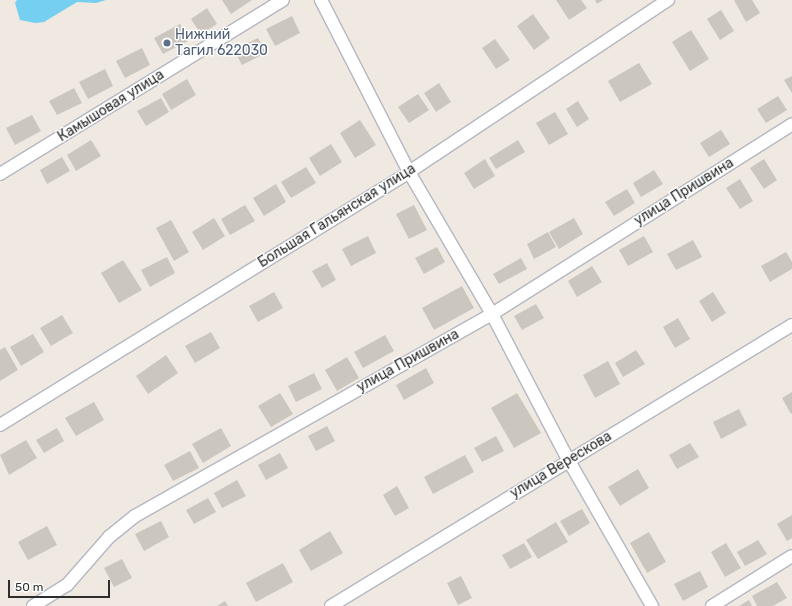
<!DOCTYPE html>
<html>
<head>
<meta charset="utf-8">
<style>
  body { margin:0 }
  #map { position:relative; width:792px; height:606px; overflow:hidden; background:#efe9e1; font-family:Rubik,sans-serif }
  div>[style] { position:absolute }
  .water>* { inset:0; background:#75cff0 }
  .building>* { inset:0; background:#cbc7bf }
  .roads { filter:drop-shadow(1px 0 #b4b7c1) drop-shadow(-1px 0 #b4b7c1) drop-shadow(0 1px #b4b7c1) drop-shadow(0 -1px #b4b7c1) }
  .street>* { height:12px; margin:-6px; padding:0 6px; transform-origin:6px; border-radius:6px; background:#fff }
  .dots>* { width:11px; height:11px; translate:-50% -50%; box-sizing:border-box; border:2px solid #fff; border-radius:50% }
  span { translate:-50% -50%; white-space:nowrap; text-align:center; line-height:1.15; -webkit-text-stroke:3px #fff; paint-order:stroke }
  .service-label { font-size:14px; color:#4e5e75 }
  .left { translate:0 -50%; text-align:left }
  .street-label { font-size:14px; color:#2e2e2e }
  .scale { position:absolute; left:8px; top:580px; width:102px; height:18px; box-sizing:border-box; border:2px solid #2e2e2e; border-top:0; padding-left:5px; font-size:12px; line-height:14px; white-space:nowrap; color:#2e2e2e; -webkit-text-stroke:3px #fff; paint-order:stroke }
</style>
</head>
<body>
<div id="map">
  <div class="water">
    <div style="clip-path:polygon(17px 0,106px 0,96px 3px,77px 2px,44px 22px,35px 23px,20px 20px,15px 3px)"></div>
  </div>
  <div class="building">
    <div style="clip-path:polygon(222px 0,252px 0,231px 14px)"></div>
    <div style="clip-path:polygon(556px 0,581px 0,587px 8px,569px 20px)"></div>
    <div style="clip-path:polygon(595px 0,603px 0,597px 4px)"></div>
    <div style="clip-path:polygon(734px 0,752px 0,760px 13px,746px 22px)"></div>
    <div style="clip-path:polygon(207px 8px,217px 24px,201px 34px,191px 19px)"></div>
    <div style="clip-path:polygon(721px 10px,734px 31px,720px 40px,707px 19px)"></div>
    <div style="clip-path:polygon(533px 14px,550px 38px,534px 50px,517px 26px)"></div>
    <div style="clip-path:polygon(292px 16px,300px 33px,275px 46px,266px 29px)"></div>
    <div style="clip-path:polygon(180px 24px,188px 41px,163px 54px,154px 38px)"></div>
    <div style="clip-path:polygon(691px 30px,709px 59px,690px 71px,672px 42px)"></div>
    <div style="clip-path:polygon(258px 38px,266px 53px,242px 65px,234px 50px)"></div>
    <div style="clip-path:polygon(495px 39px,510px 60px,496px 69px,482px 48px)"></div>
    <div style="clip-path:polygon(142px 48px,150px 65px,125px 78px,116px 61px)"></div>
    <div style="clip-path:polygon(639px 63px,652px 84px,620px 102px,608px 81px)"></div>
    <div style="clip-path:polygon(105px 69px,113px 86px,88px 99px,79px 82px)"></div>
    <div style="clip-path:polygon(792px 76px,792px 93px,784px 80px)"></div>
    <div style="clip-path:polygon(187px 79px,196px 95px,171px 110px,162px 94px)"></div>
    <div style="clip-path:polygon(439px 83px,451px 102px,436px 112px,424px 93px)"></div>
    <div style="clip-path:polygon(74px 88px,82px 103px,57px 115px,49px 101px)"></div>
    <div style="clip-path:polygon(418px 94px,429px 110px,409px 123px,398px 107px)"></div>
    <div style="clip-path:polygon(778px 96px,787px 110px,766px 123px,757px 109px)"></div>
    <div style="clip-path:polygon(161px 98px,169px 112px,146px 126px,137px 111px)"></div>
    <div style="clip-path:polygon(578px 101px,589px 119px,577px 127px,566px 109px)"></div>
    <div style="clip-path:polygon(555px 112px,568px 134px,549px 145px,536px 123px)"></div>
    <div style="clip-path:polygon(32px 115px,41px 131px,15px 145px,6px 128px)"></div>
    <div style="clip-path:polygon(360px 120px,376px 145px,355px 158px,340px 133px)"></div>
    <div style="clip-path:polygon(721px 130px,730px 144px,709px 157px,700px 143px)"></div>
    <div style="clip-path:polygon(91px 140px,101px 156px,76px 171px,67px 155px)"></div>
    <div style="clip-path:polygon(518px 140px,525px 152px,496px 169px,489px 158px)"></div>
    <div style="clip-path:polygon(331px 144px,342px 162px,320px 176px,309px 158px)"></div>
    <div style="clip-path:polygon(62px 157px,70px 171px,47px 184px,40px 170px)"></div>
    <div style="clip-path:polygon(485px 159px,495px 176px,474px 189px,464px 173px)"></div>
    <div style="clip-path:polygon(764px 159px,777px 180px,764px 189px,750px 168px)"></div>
    <div style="clip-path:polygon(306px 167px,316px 183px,291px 198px,281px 182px)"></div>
    <div style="clip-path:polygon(654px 170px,663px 184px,641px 197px,633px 183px)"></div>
    <div style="clip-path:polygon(740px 179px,753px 201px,740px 209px,726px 188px)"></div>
    <div style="clip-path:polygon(276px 184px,286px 202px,264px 216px,253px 198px)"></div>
    <div style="clip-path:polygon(627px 189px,635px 203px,614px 216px,605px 202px)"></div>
    <div style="clip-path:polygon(245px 205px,255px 221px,230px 235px,221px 219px)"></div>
    <div style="clip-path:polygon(414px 205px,427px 230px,409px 239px,396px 214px)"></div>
    <div style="clip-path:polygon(214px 218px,225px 236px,203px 250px,192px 232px)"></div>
    <div style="clip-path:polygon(574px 218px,583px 234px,559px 249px,549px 232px)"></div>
    <div style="clip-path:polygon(171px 220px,189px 252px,174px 261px,156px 228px)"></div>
    <div style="clip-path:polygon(548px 232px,556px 247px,534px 259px,527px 244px)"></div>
    <div style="clip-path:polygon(368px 236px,376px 253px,351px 266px,342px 249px)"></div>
    <div style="clip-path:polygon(644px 236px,653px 252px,628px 266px,619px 250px)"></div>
    <div style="clip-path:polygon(693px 240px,702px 257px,676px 270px,667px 254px)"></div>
    <div style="clip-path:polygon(437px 247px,445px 262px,424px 274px,415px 258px)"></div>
    <div style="clip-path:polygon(786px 252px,792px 262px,792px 269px,770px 282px,761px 266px)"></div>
    <div style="clip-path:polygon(167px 257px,175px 273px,150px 287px,141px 270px)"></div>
    <div style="clip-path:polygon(521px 258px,527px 269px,499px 284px,493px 274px)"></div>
    <div style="clip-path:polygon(123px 260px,142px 290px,119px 303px,101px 273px)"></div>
    <div style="clip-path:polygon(327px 263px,336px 280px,322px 288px,312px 271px)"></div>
    <div style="clip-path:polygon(592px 266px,602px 282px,577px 297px,568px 281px)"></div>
    <div style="clip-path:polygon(462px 286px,474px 308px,434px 330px,422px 308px)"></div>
    <div style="clip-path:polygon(274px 292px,283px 308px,258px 322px,249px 306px)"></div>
    <div style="clip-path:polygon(713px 292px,726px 313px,712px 322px,699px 301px)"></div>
    <div style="clip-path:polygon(536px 304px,544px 318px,522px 330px,514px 316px)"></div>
    <div style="clip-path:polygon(62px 315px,73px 333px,51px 346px,40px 328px)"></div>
    <div style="clip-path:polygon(678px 318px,690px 339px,675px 348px,663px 327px)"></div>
    <div style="clip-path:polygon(211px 332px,220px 348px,195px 363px,185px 346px)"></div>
    <div style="clip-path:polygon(33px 334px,44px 352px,21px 366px,10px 347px)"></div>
    <div style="clip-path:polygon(385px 335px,394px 351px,363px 368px,354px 352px)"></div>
    <div style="clip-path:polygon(5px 347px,18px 370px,0 381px,0 350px)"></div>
    <div style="clip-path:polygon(636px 350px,645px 364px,623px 377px,615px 363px)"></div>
    <div style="clip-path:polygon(166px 355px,178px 373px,148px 394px,136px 376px)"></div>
    <div style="clip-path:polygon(347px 357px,359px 378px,337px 391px,325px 370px)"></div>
    <div style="clip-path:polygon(608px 361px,620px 384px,595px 398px,583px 375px)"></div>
    <div style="clip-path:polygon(426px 368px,434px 383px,404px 400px,396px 385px)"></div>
    <div style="clip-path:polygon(314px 373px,322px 389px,296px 402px,288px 386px)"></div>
    <div style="clip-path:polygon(792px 392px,792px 413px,791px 414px,782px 398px)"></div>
    <div style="clip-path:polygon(280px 393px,293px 414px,271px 427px,258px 406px)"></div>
    <div style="clip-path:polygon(517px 393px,541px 433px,514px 448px,491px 408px)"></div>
    <div style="clip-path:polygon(94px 402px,104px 420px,76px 436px,65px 418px)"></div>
    <div style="clip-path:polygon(739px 409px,747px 425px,721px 439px,713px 422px)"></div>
    <div style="clip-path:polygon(327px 426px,335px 441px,316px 451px,308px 436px)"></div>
    <div style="clip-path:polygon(57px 428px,64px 441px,44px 453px,36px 440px)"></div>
    <div style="clip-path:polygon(221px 428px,231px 446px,203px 463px,192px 444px)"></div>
    <div style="clip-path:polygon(496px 436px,504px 451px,482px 462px,474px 448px)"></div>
    <div style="clip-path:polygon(26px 440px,37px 458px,9px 475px,0 455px)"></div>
    <div style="clip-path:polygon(690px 443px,699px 457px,677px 469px,669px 455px)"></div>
    <div style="clip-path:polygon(190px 451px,199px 468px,173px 481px,164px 465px)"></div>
    <div style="clip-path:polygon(280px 453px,288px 468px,266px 480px,258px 465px)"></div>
    <div style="clip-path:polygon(465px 455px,474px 472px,433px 494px,424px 477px)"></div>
    <div style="clip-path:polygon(638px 469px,649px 488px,620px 506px,608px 487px)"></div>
    <div style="clip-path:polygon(237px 480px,246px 496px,222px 508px,214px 493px)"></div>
    <div style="clip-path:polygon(397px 486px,409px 508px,395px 516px,383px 495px)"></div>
    <div style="clip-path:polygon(208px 498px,216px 512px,194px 524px,186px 510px)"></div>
    <div style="clip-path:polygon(582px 509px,590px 523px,569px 536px,560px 521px)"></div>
    <div style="clip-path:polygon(792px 515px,792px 538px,787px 541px,777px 524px)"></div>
    <div style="clip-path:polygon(161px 521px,169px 537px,144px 551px,135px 534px)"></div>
    <div style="clip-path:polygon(556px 522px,568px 542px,538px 559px,526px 540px)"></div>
    <div style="clip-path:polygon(47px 526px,57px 545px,28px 560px,18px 542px)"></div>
    <div style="clip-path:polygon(330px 531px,343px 553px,311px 571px,299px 550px)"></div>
    <div style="clip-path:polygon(649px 532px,666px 562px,647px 573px,630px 543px)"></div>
    <div style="clip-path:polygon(758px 540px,767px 554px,745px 566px,737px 552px)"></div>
    <div style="clip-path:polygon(524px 543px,532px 557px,510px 569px,502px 555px)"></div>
    <div style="clip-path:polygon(726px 543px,741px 568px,725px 577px,711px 552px)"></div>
    <div style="clip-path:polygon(122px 559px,132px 578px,114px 587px,104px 568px)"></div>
    <div style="clip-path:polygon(283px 563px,293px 582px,256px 602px,246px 583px)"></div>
    <div style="clip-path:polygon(700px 571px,708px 587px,683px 601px,674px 584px)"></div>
    <div style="clip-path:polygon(461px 576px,472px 598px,458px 605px,447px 583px)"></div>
    <div style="clip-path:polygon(777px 582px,787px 598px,773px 606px,757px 606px,752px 596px)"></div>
    <div style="clip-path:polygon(749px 600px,752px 606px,739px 606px)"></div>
    <div style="clip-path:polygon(225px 601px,228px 606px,217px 606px)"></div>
  </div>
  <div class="roads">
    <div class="street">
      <div style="left:321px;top:0;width:193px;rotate:62.9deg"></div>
      <div style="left:409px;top:172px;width:164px;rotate:59.7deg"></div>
      <div style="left:492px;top:314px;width:166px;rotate:62.4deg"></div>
      <div style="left:569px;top:461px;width:167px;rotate:60.2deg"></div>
      <div style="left:0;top:174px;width:332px;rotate:-31.6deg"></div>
      <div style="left:0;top:425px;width:481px;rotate:-31.7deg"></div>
      <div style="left:409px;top:172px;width:311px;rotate:-33.6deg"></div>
      <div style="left:33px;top:606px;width:40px;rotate:-32deg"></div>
      <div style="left:67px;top:585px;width:64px;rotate:-48.8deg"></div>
      <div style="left:109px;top:537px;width:33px;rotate:-39deg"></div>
      <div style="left:135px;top:516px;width:410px;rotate:-29.5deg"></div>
      <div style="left:492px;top:314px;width:355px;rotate:-32.3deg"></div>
      <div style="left:331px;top:606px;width:540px;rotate:-31.36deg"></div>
      <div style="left:712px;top:606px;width:94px;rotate:-32deg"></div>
    </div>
  </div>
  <div class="dots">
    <div style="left:167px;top:43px;background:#5c6f8a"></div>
  </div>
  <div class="service-label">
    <span class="left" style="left:175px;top:43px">Нижний<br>Тагил 622030</span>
  </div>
  <div class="street-label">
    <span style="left:111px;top:106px;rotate:-32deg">Камышовая улица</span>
    <span style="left:684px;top:192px;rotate:-32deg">улица Пришвина</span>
    <span style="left:337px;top:216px;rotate:-32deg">Большая Гальянская улица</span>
    <span style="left:408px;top:361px;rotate:-29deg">улица Пришвина</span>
    <span style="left:561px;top:465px;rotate:-31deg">улица Верескова</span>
  </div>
  <div class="scale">50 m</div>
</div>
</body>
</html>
